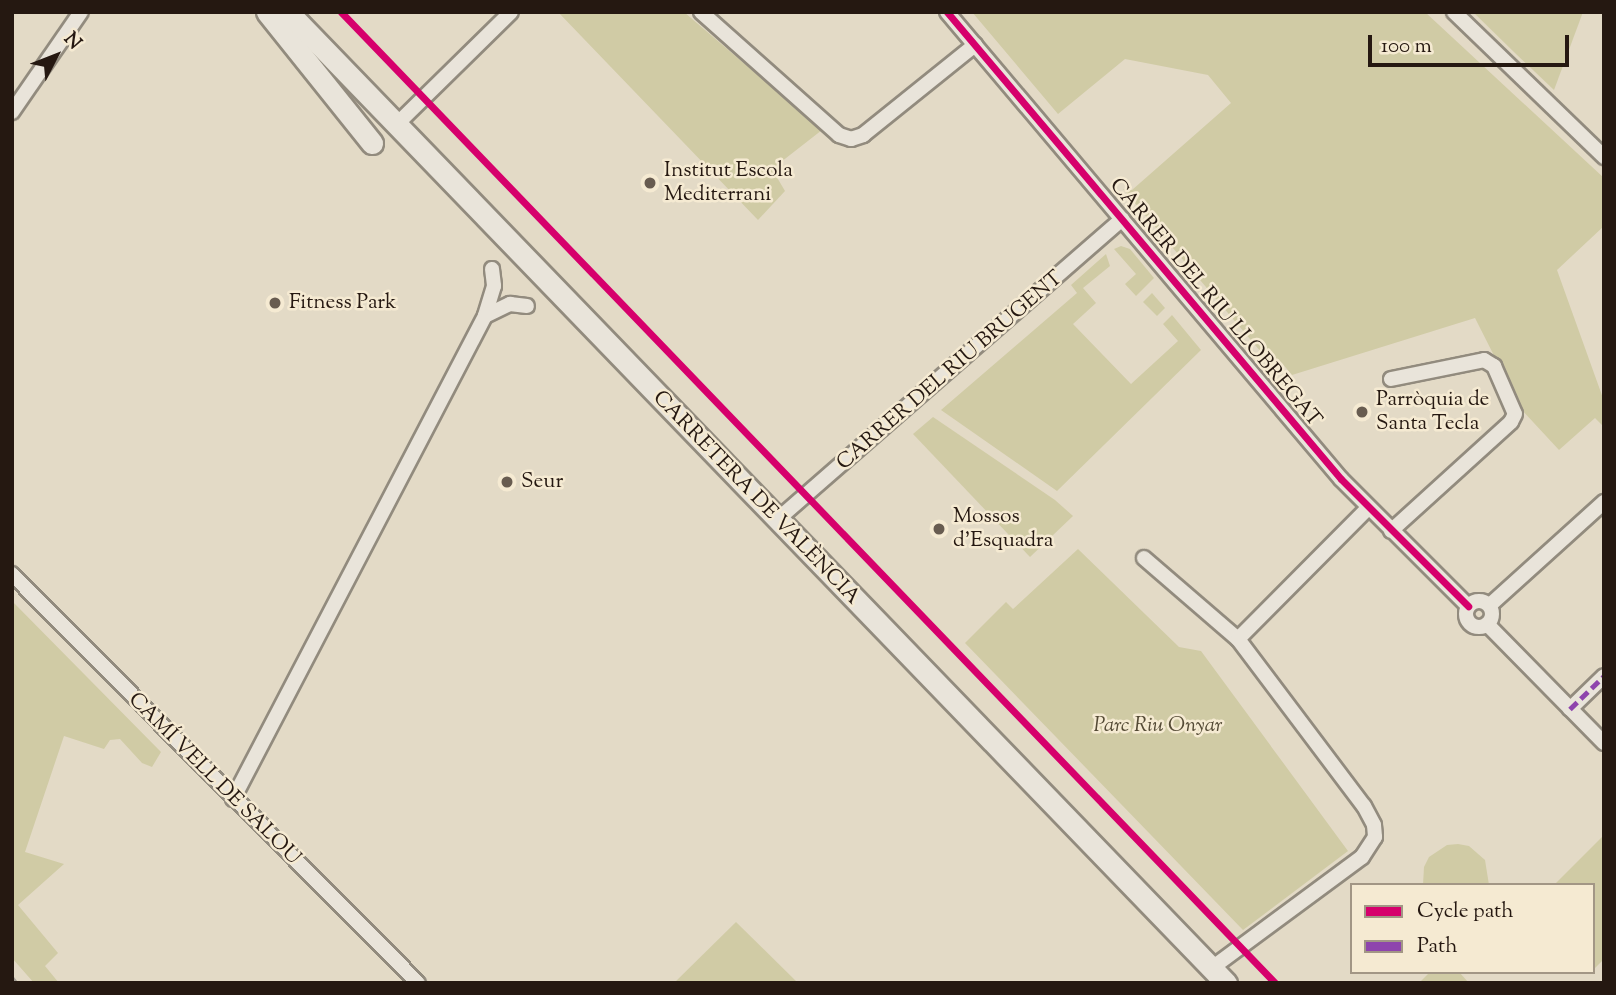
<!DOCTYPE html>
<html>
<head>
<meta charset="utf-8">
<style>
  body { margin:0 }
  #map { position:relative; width:1616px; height:995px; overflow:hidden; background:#e3dac6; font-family:"Sorts Mill Goudy",serif }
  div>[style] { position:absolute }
  .green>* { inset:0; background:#d0cba5 }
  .roads { filter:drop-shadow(2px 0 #928b7e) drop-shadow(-2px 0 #928b7e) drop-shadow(0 2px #928b7e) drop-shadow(0 -2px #928b7e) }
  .minor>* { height:14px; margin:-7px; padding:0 7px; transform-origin:7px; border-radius:7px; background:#e9e4da }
  .minor>.ring { margin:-7px; padding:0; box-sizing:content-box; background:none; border:14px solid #e9e4da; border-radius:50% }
  .secondary>* { height:21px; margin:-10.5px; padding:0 10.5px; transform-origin:10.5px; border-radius:10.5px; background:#e9e4da }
  .rail>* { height:4.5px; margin-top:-2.25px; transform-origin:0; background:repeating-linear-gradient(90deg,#a49e96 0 12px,transparent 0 24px) }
  .quiet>* { height:5px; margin-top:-2.5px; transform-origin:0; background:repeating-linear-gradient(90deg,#8e44ad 0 10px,transparent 0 15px) }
  .cycleway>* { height:7px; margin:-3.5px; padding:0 3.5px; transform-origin:3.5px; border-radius:3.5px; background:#d6006c }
  .dots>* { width:19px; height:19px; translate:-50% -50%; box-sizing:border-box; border:4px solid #f5ead2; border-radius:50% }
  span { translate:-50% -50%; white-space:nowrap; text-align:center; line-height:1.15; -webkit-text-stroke:5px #f5ead2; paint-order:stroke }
  .poi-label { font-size:21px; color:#251811 }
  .left { translate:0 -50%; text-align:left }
  .street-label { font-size:21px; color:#251811 }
  .park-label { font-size:21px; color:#544a35; font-style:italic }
  .frame { position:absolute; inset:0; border:14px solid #251811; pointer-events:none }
  .legend { position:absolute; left:1350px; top:883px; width:245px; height:91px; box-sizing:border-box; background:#f5ead2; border:2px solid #a29685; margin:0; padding:9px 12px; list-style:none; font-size:21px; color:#251811 }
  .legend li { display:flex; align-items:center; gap:14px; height:35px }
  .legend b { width:35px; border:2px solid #a29685 }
  .north { position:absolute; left:21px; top:21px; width:70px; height:70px; -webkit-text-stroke:5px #f5ead2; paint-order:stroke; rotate:48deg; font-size:19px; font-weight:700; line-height:28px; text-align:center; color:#251811 }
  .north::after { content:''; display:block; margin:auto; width:24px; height:32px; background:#251811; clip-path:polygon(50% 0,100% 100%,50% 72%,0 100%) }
  .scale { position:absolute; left:1368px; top:35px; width:201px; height:32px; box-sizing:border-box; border:4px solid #251811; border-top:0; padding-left:9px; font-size:21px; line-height:24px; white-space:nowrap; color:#251811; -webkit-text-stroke:5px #f5ead2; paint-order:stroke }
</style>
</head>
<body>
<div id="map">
  <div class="green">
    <div style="clip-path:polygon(558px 12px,684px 12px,822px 130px,772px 169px,785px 191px,758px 220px)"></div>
    <div style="clip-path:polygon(972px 12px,1425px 12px,1604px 178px,1604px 226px,1557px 270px,1604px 401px,1604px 427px,1595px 418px,1559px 450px,1521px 409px,1475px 318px,1292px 375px,1281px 362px,1272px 365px,1123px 189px,1132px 190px,1231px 103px,1208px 75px,1125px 59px,1058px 114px)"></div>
    <div style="clip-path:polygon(1473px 12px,1583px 12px,1554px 90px,1516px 54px)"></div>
    <div style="clip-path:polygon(1121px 246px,1130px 249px,1154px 278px,1136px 296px,1125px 284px,1136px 274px,1114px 249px)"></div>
    <div style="clip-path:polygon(1106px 254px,1110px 266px,1083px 288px,1096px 303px,1073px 324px,1131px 384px,1178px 341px,1163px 324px,1172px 315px,1201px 350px,1057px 491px,941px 410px,1077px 293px,1071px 285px)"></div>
    <div style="clip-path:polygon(1152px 293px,1165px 308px,1157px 316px,1143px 302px)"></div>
    <div style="clip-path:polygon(933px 417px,1055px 500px,1073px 516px,1030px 557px,913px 434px)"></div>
    <div style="clip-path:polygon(1078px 549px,1179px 647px,1201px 651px,1348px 851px,1243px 930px,965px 643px,1006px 602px,1013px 609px)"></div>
    <div style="clip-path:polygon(12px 601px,161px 752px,152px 767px,142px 763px,120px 739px,110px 740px,104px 749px,64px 736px,25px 852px,64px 864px,18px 905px,58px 953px,45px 966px,59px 983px,34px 983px,12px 958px)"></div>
    <div style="clip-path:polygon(1604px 835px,1604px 959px,1593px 970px,1593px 885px,1554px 885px)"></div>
    <div style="clip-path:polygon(1458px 844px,1469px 846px,1485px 860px,1489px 885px,1423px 885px,1424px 867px,1429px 857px,1447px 845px)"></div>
    <div style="clip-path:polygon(736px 922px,798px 983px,674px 983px)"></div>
    <div style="clip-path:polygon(1430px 972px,1459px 972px,1469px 983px,1419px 983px)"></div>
  </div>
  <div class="roads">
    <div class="minor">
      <div style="left:701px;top:12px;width:185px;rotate:41.7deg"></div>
      <div style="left:839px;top:135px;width:13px;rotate:18deg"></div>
      <div style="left:851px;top:139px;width:13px;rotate:-18deg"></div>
      <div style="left:863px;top:135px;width:144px;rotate:-38.8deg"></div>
      <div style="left:947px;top:12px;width:611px;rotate:49.85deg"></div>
      <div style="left:1341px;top:479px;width:180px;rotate:45deg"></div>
      <div style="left:1454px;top:12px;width:209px;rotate:44deg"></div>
      <div style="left:12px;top:112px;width:121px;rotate:-55.4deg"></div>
      <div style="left:396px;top:125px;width:161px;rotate:-44.5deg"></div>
      <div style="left:492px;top:269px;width:17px;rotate:83deg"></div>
      <div style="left:494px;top:286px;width:31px;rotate:107deg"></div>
      <div style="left:485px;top:316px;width:28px;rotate:-26deg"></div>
      <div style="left:510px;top:304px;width:17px;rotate:7deg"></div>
      <div style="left:1391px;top:379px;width:95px;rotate:-11.5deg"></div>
      <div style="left:1484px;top:360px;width:12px;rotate:31deg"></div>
      <div style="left:1494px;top:366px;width:52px;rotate:66.4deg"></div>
      <div style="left:1515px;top:414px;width:9px;rotate:117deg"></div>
      <div style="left:1511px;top:422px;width:162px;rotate:137.8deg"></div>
      <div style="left:777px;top:520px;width:458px;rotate:-41.1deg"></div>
      <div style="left:1144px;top:558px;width:124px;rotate:40.8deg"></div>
      <div style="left:1238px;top:639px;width:209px;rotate:53deg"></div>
      <div style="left:1364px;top:806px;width:21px;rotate:62deg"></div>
      <div style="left:1374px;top:825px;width:12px;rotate:85deg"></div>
      <div style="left:1375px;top:837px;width:24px;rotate:123deg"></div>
      <div style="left:1362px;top:857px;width:187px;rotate:143.5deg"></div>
      <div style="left:12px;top:574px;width:576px;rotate:45.21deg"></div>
      <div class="ring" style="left:1466px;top:601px;width:12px;height:12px"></div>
      <div style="left:1490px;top:605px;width:154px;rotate:-42.1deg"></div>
      <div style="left:1487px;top:624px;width:167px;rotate:45.5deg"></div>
      <div style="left:1238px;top:639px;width:185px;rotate:-45.2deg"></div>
      <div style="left:1570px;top:709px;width:47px;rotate:-44.1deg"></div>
      <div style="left:233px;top:799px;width:545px;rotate:-62.45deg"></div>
    </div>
    <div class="secondary">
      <div style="left:267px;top:12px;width:168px;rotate:51.3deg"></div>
      <div style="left:288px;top:12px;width:1350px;rotate:45.99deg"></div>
    </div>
  </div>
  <div class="rail">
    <div style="left:12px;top:978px;width:6px;rotate:51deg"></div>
  </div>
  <div class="quiet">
    <div style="left:1570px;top:709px;width:47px;rotate:-44.1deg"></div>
  </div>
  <div class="cycleway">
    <div style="left:341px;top:12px;width:1347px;rotate:46.11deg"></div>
    <div style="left:947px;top:12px;width:611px;rotate:49.85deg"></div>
    <div style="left:1341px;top:479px;width:180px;rotate:45deg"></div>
  </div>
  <div class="dots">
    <div style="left:650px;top:183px;background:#685c50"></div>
    <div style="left:275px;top:303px;background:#685c50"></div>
    <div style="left:1362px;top:412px;background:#685c50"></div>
    <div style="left:507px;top:482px;background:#685c50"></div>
    <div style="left:939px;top:529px;background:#685c50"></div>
  </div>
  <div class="poi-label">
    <span class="left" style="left:664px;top:183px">Institut Escola<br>Mediterrani</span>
    <span class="left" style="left:289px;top:303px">Fitness Park</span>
    <span class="left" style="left:1376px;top:412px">Parròquia de<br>Santa Tecla</span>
    <span class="left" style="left:521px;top:482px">Seur</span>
    <span class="left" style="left:953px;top:529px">Mossos<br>d'Esquadra</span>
  </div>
  <div class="street-label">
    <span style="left:1215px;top:303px;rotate:50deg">CARRER DEL RIU LLOBREGAT</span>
    <span style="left:950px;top:371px;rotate:-41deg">CARRER DEL RIU BRUGENT</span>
    <span style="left:756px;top:498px;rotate:46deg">CARRETERA DE VALÈNCIA</span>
    <span style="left:214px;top:779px;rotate:45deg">CAMÍ VELL DE SALOU</span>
  </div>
  <div class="park-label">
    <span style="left:1158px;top:726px">Parc Riu Onyar</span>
  </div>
  <div class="frame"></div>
  <ul class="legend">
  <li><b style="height:9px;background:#d6006c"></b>Cycle path</li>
  <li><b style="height:9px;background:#8e44ad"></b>Path</li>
  </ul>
  <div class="north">N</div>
  <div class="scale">100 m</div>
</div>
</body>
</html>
